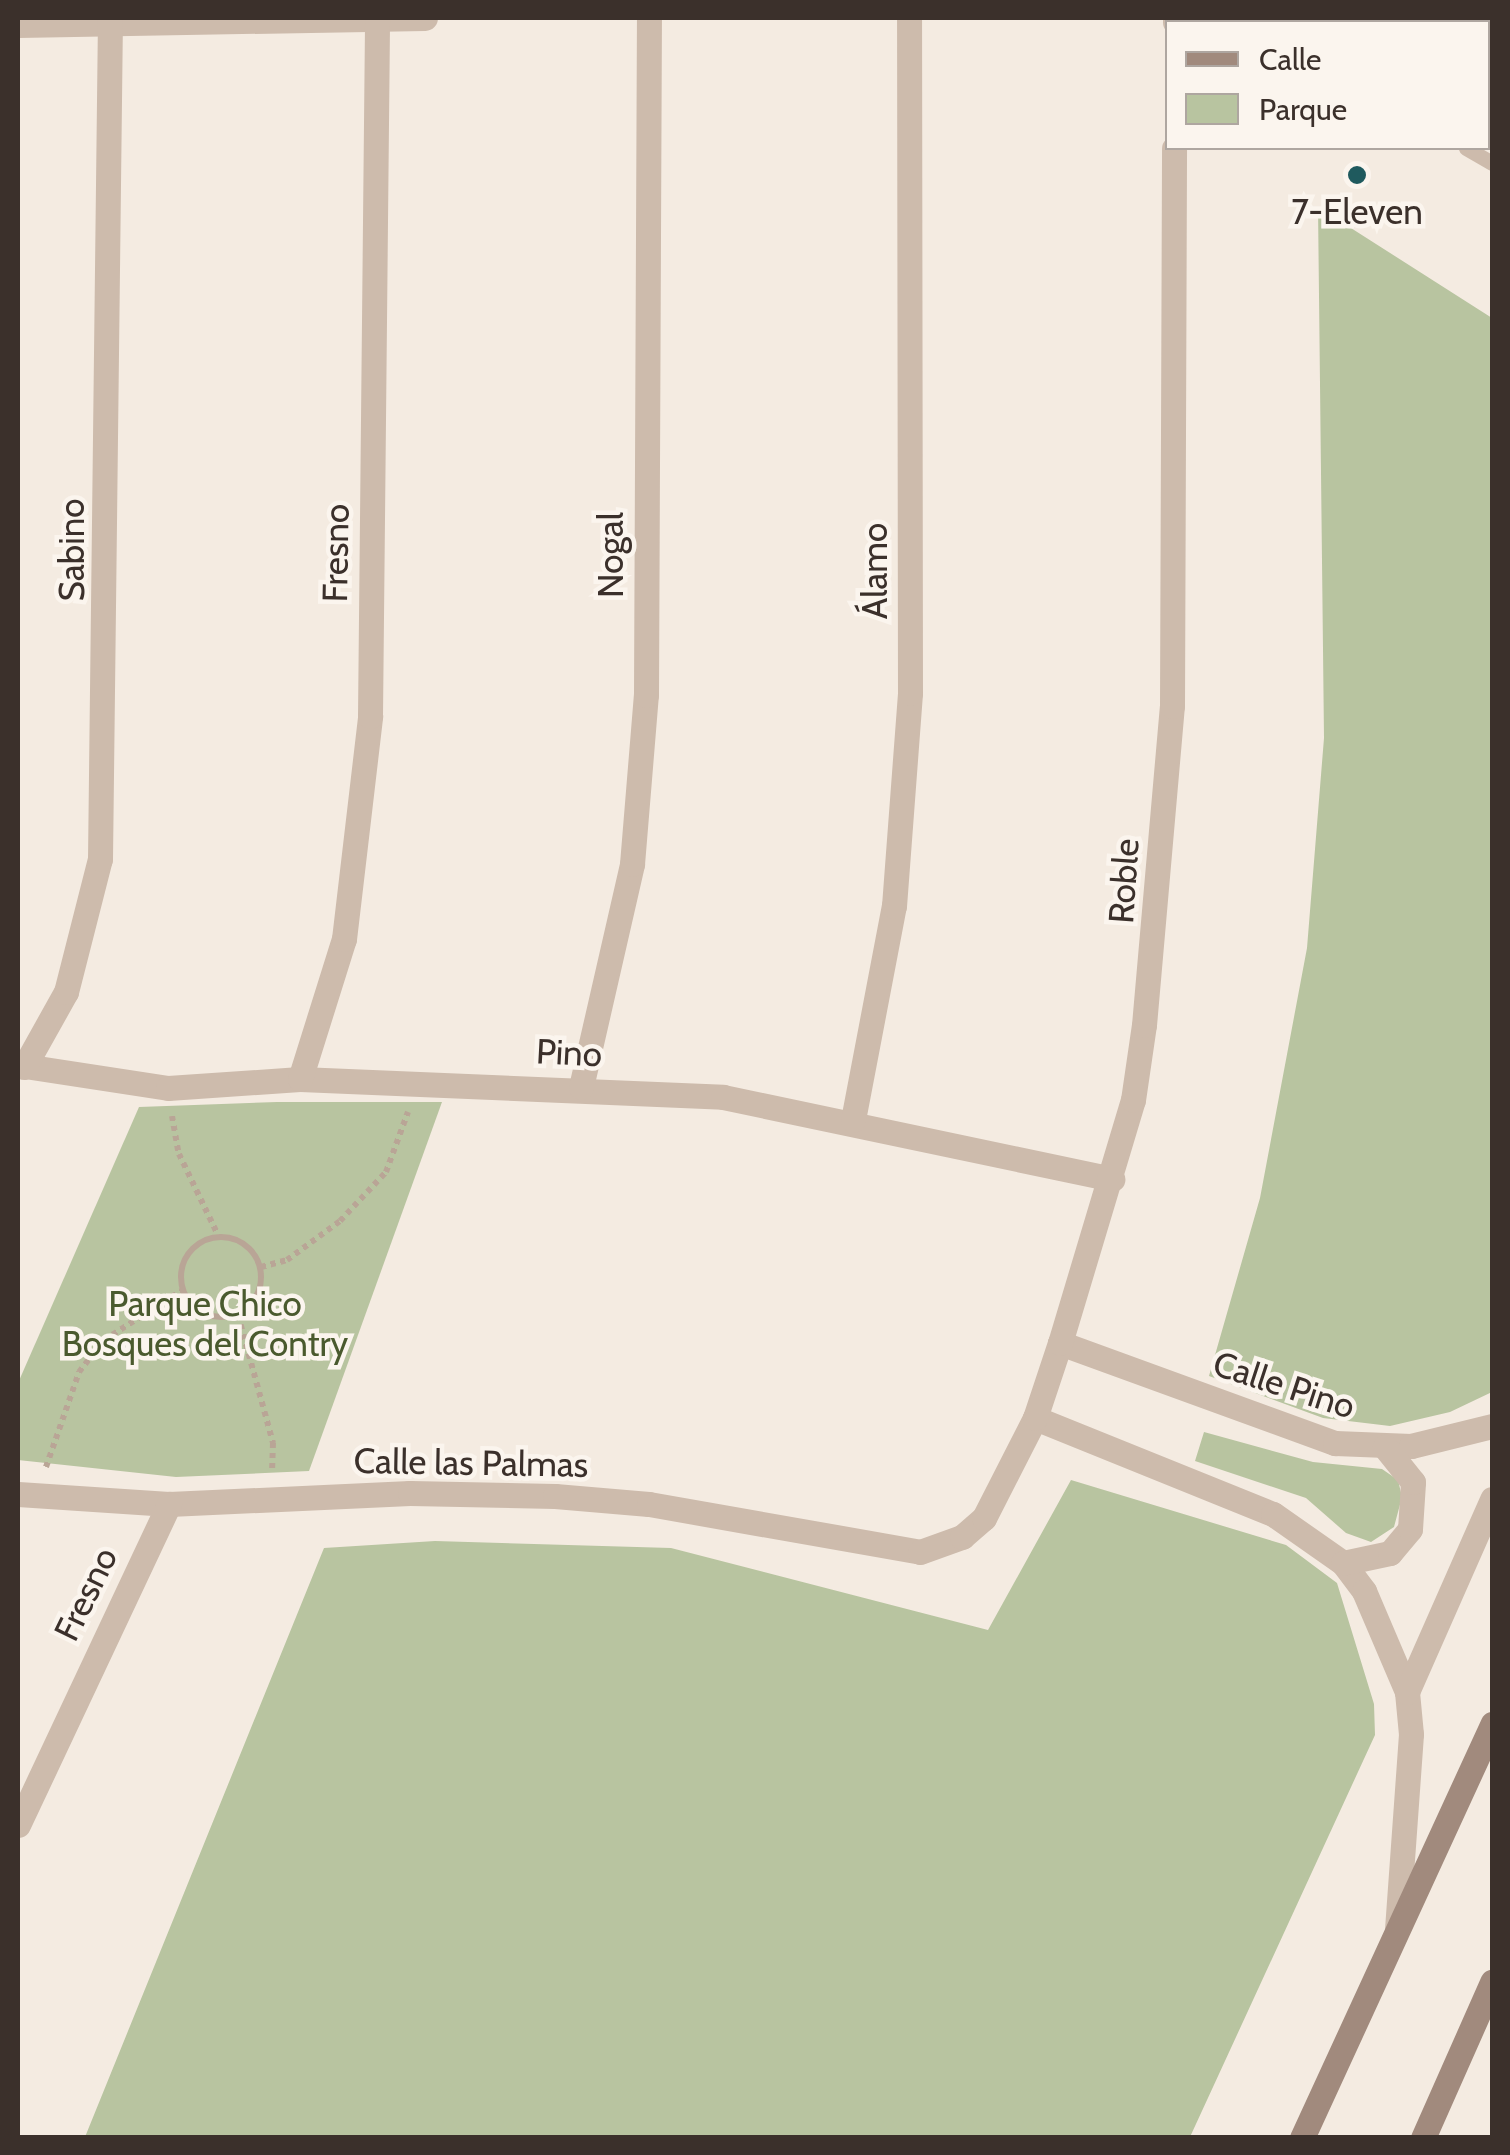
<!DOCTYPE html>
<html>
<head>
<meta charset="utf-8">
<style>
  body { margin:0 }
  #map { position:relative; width:1510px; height:2155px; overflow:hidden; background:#f4ebe1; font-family:Cabin,sans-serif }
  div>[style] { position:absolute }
  .green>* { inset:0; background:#b8c4a0 }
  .path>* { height:6px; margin-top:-3px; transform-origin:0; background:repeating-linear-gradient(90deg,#b9a596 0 5px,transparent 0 10px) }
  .path>.ring { margin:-3px; padding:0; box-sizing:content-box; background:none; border:6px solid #b9a596; border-radius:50% }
  .service>* { height:15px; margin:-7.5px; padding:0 7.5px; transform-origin:7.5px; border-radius:7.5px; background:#cdbbac }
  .minor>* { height:25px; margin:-12.5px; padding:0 12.5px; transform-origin:12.5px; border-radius:12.5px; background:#cdbbac }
  .secondary>* { height:25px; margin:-12.5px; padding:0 12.5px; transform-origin:12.5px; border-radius:12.5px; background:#a18a7d }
  .dots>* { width:28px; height:28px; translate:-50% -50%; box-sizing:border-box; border:5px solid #fbf5ee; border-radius:50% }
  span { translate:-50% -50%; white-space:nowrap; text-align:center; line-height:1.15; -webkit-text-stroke:9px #fbf5ee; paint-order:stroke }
  .poi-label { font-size:35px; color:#3b302b }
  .street-label { font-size:35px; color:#3b302b }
  .park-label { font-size:35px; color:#4a5a2e }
  .frame { position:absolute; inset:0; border:20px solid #3b302b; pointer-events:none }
  .legend { position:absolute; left:1165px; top:20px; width:325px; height:130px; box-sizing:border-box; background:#fbf5ee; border:2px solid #aea6a0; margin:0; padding:12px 18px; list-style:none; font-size:30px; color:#3b302b }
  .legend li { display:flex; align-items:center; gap:20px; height:50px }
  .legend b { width:50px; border:2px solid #aea6a0 }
</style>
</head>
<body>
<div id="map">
  <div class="green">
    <div style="clip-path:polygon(1318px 207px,1492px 318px,1492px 1392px,1450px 1412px,1390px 1426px,1323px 1418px,1209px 1376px,1260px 1198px,1307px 948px,1324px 738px)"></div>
    <div style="clip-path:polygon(277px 1102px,442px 1102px,309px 1471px,176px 1477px,18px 1460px,18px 1383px,139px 1107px)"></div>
    <div style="clip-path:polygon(1204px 1432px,1313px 1462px,1382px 1469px,1398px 1480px,1402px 1497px,1394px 1527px,1371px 1542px,1346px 1533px,1306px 1498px,1195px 1461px)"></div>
    <div style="clip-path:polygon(1071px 1480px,1286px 1545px,1337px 1583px,1374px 1704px,1375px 1735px,1190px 2137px,85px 2137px,324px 1548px,435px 1541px,671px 1548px,988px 1630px)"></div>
  </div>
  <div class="path">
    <div style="left:172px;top:1116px;width:39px;rotate:80deg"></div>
    <div style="left:179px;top:1154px;width:90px;rotate:64.3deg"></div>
    <div class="ring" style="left:181px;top:1237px;width:74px;height:74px"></div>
    <div style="left:261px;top:1267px;width:27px;rotate:-15deg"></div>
    <div style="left:287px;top:1260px;width:66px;rotate:-36.3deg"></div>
    <div style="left:340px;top:1221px;width:67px;rotate:-46.8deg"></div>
    <div style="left:386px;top:1172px;width:64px;rotate:-69.9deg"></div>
    <div style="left:238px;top:1315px;width:133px;rotate:74.7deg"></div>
    <div style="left:273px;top:1443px;width:26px;rotate:92deg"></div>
    <div style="left:46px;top:1467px;width:101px;rotate:-70.8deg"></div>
    <div style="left:79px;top:1372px;width:41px;rotate:-52deg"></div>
    <div style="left:104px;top:1340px;width:95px;rotate:-32.5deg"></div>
  </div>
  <div class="service">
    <div style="left:1364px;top:18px;width:4px;rotate:76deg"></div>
    <div style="left:1466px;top:148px;width:30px;rotate:30deg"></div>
  </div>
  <div class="minor">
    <div style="left:1175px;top:22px;width:4px;rotate:-90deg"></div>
    <div style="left:18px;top:25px;width:407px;rotate:-1deg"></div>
    <div style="left:18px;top:1065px;width:152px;rotate:8.7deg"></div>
    <div style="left:168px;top:1088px;width:132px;rotate:-3.9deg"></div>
    <div style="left:300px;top:1079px;width:423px;rotate:2.4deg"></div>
    <div style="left:723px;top:1097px;width:398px;rotate:11.9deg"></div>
    <div style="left:24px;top:1067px;width:86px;rotate:-60.8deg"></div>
    <div style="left:66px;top:992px;width:137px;rotate:-75.7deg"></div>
    <div style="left:100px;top:859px;width:841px;rotate:-89.32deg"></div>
    <div style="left:300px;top:1079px;width:147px;rotate:-72.6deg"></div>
    <div style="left:344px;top:939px;width:225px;rotate:-83.3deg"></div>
    <div style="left:370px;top:716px;width:697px;rotate:-89.42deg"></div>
    <div style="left:581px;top:1087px;width:229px;rotate:-77.1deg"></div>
    <div style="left:632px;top:864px;width:170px;rotate:-85.3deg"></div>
    <div style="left:646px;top:695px;width:677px;rotate:-89.75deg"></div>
    <div style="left:853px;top:1120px;width:218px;rotate:-79.2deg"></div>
    <div style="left:894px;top:906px;width:214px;rotate:-85.7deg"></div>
    <div style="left:910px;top:693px;width:675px;rotate:-90.08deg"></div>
    <div style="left:1060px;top:1343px;width:293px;rotate:20deg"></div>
    <div style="left:1335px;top:1443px;width:76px;rotate:2.3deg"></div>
    <div style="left:1411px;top:1446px;width:83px;rotate:-13.9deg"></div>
    <div style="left:1035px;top:1418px;width:257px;rotate:22deg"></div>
    <div style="left:1273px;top:1514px;width:85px;rotate:35deg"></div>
    <div style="left:1343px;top:1563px;width:35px;rotate:53deg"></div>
    <div style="left:1364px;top:1591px;width:110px;rotate:66.9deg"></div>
    <div style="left:1407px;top:1692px;width:42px;rotate:84.6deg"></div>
    <div style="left:1411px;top:1734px;width:195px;rotate:94.1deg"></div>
    <div style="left:18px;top:1494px;width:151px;rotate:3.8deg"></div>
    <div style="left:169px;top:1504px;width:241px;rotate:-2.6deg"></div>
    <div style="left:410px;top:1493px;width:145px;rotate:1.2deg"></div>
    <div style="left:555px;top:1496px;width:94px;rotate:4.9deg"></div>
    <div style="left:649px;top:1504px;width:275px;rotate:10deg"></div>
    <div style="left:920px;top:1552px;width:45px;rotate:-19.7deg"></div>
    <div style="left:962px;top:1537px;width:29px;rotate:-41deg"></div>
    <div style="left:984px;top:1518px;width:112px;rotate:-63deg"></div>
    <div style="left:1035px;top:1418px;width:79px;rotate:-71.6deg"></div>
    <div style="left:1060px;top:1343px;width:254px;rotate:-73.3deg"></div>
    <div style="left:1133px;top:1100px;width:76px;rotate:-81.7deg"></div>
    <div style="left:1144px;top:1025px;width:320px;rotate:-85deg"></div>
    <div style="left:1172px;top:706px;width:558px;rotate:-89.79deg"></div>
    <div style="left:1343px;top:1563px;width:48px;rotate:-12deg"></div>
    <div style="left:1390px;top:1553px;width:31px;rotate:-50deg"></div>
    <div style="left:1410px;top:1529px;width:47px;rotate:-86.3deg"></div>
    <div style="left:1413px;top:1482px;width:45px;rotate:-128.7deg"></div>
    <div style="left:1407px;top:1692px;width:211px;rotate:-66.2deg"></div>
    <div style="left:18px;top:1825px;width:355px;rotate:-64.8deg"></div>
  </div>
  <div class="secondary">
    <div style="left:1302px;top:2138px;width:456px;rotate:-65.3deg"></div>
    <div style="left:1423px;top:2138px;width:171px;rotate:-66.1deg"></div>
  </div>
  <div class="dots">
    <div style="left:1357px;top:175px;background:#1f5a5e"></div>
  </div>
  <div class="poi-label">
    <span style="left:1357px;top:212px">7-Eleven</span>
  </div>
  <div class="street-label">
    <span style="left:72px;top:550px;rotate:-90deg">Sabino</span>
    <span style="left:336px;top:553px;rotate:-89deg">Fresno</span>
    <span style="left:611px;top:555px;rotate:-90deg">Nogal</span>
    <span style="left:875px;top:571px;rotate:-90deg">Álamo</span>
    <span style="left:1124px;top:881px;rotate:-86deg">Roble</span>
    <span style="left:569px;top:1053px;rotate:3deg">Pino</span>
    <span style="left:1284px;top:1385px;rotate:18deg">Calle Pino</span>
    <span style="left:471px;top:1463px;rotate:1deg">Calle las Palmas</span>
    <span style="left:86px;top:1594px;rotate:-64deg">Fresno</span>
  </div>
  <div class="park-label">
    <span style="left:205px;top:1324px">Parque Chico<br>Bosques del Contry</span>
  </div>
  <div class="frame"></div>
  <ul class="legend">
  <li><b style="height:12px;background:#a18a7d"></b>Calle</li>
  <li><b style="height:28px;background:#b8c4a0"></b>Parque</li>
  </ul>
</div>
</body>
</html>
